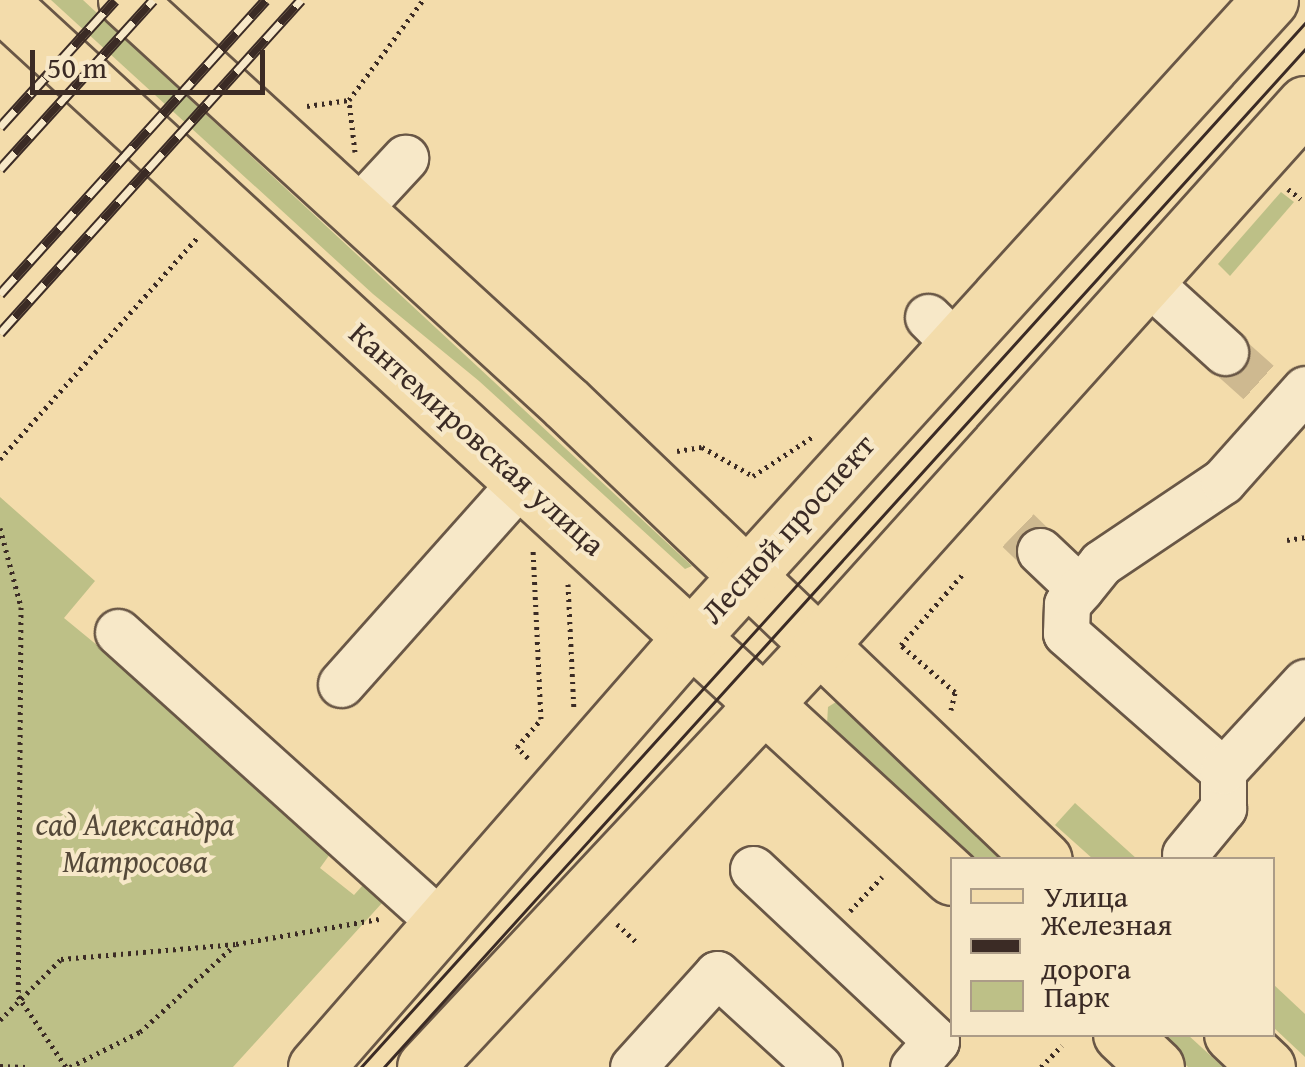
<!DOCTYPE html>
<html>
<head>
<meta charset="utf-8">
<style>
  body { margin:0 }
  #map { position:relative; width:1305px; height:1067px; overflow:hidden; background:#f3dcab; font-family:"Gentium Book Plus",serif }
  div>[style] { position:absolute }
  .green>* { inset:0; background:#bdc087 }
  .minor-tunnel>* { height:45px; margin-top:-22.5px; transform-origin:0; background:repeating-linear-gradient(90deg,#ceb990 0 45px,transparent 0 67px) }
  .path>* { height:5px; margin-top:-2.5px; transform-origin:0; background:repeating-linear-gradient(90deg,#3b2b25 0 2.5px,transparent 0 7.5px) }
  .roads { filter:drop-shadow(2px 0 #695746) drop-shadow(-2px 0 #695746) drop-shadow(0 2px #695746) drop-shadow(0 -2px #695746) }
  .minor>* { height:45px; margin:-22.5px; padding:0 22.5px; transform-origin:22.5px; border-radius:22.5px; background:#f7e8c8 }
  .major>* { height:55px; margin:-27.5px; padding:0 27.5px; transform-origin:27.5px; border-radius:27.5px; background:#f3dcab }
  .tram>* { height:2.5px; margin:-1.25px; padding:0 1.25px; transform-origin:1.25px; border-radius:1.25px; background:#3b2b25 }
  .rail>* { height:11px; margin-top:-5.5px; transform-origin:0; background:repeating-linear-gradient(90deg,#f7e8c8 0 22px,#3b2b25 0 44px); box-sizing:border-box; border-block:2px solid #3b2b25 }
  span { translate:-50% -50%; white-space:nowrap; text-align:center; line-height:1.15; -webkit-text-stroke:8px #f7e8c8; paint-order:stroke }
  .street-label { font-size:32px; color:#3b2b25 }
  .park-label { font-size:32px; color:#554939; font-style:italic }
  .legend { position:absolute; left:950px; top:857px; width:325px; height:180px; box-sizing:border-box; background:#f7e8c8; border:2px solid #ac9c87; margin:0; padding:12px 18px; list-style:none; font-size:30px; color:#3b2b25 }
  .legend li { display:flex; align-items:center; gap:20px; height:50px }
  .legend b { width:50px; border:2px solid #ac9c87 }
  .scale { position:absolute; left:30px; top:50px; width:235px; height:45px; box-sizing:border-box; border:5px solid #3b2b25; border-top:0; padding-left:12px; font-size:30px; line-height:35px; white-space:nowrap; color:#3b2b25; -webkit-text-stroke:8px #f7e8c8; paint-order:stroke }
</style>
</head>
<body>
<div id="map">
  <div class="green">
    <div style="clip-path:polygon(51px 0,83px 0,692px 566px,685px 569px,479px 381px,373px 294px)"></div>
    <div style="clip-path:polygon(1281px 192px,1294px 202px,1230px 276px,1218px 264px)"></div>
    <div style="clip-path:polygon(0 497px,95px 581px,64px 618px,338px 843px,320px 868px,354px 895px,372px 875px,392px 892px,233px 1067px,0 1067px)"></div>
    <div style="clip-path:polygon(836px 702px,845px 707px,999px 859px,965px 859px,827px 724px,828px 707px)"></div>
    <div style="clip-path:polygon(1075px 803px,1137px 859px,1093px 859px,1055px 825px)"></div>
    <div style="clip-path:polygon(1273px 984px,1305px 1014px,1305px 1057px,1273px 1027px)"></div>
    <div style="clip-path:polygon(1152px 1035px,1188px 1035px,1223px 1067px,1188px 1067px)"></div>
  </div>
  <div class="minor-tunnel">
    <div style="left:1225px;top:352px;width:63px;rotate:41.8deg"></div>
    <div style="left:1018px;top:530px;width:30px;rotate:44deg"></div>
  </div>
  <div class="path">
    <div style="left:307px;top:106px;width:42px;rotate:-8.1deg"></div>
    <div style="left:355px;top:152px;width:52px;rotate:-96.6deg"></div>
    <div style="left:349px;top:100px;width:124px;rotate:-53.5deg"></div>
    <div style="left:1288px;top:189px;width:16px;rotate:38deg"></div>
    <div style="left:677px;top:451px;width:25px;rotate:-9deg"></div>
    <div style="left:702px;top:447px;width:59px;rotate:29.6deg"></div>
    <div style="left:753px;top:476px;width:73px;rotate:-33.3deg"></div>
    <div style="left:0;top:459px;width:296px;rotate:-48.3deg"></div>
    <div style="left:0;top:528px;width:82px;rotate:75.1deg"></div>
    <div style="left:21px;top:607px;width:389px;rotate:90.4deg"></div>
    <div style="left:18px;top:996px;width:86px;rotate:55.9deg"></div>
    <div style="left:1287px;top:540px;width:18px;rotate:-9deg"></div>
    <div style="left:568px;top:584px;width:127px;rotate:87.3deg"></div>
    <div style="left:951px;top:710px;width:18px;rotate:-77deg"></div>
    <div style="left:955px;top:692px;width:72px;rotate:-139deg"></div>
    <div style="left:901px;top:645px;width:93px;rotate:-48.9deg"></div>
    <div style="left:528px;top:758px;width:16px;rotate:-135deg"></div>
    <div style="left:517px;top:747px;width:37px;rotate:-49deg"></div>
    <div style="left:541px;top:719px;width:171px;rotate:-92.7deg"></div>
    <div style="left:850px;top:911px;width:47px;rotate:-46.7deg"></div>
    <div style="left:617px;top:924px;width:25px;rotate:43deg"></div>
    <div style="left:0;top:1020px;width:86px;rotate:-45deg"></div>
    <div style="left:61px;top:959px;width:176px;rotate:-4.9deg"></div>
    <div style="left:236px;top:944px;width:145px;rotate:-9.9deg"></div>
    <div style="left:0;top:1066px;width:26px;rotate:2deg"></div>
    <div style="left:70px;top:1067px;width:78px;rotate:-26.6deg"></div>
    <div style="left:140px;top:1032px;width:127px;rotate:-42.5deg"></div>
    <div style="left:1041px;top:1067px;width:30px;rotate:-46deg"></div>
  </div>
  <div class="roads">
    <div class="minor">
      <div style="left:355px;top:212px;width:74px;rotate:-47.2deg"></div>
      <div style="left:1146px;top:280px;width:107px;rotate:42.3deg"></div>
      <div style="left:928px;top:317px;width:40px;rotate:45deg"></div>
      <div style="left:1040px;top:551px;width:55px;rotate:43.5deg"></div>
      <div style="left:1080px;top:589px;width:33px;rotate:-51deg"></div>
      <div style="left:1101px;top:563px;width:147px;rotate:-33.9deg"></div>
      <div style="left:1223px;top:481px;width:123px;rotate:-48.3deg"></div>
      <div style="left:1080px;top:589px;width:20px;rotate:131deg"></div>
      <div style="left:1067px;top:604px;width:29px;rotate:92deg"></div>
      <div style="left:1066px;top:633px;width:209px;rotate:41.3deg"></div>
      <div style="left:118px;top:632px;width:440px;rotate:42deg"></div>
      <div style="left:341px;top:684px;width:273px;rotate:-48.3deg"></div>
      <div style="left:1185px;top:854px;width:60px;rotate:-50.4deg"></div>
      <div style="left:1223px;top:808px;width:37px;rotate:-90deg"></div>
      <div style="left:1223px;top:771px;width:121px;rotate:-47.3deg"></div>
      <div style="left:753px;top:869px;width:251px;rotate:43.2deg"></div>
      <div style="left:936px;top:1041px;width:35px;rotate:131deg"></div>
      <div style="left:633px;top:1067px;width:125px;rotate:-47.9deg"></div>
      <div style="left:717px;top:974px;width:138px;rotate:42.4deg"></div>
    </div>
    <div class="major">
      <div style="left:126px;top:0;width:597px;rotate:42.49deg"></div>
      <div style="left:566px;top:403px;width:661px;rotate:43.71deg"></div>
      <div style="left:0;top:2px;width:1293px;rotate:42.59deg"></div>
      <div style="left:1121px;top:1034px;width:48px;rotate:43.3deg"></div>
      <div style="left:1232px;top:1034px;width:48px;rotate:43.3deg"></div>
      <div style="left:316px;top:1067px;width:573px;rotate:-48.89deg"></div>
      <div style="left:693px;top:635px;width:858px;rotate:-47.74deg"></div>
      <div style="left:425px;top:1067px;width:579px;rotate:-46.96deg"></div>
      <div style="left:820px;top:644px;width:726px;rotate:-48.07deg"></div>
    </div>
  </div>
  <div class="tram">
    <div style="left:361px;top:1067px;width:1408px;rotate:-47.88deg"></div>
    <div style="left:384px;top:1067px;width:1373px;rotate:-47.86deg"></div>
  </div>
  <div class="rail">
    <div style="left:0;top:127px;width:171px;rotate:-47.8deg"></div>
    <div style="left:0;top:169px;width:228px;rotate:-47.8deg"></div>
    <div style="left:0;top:294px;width:396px;rotate:-47.9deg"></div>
    <div style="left:0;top:333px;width:449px;rotate:-47.9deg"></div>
  </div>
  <div class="street-label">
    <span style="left:477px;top:439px;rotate:42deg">Кантемировская улица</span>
    <span style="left:788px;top:529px;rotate:-48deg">Лесной проспект</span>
  </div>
  <div class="park-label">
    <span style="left:135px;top:843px">cад Александра<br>Матросова</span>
  </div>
  <ul class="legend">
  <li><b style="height:12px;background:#f3dcab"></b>Улица</li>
  <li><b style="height:12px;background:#3b2b25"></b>Железная дорога</li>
  <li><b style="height:28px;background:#bdc087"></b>Парк</li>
  </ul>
  <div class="scale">50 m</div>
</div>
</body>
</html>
